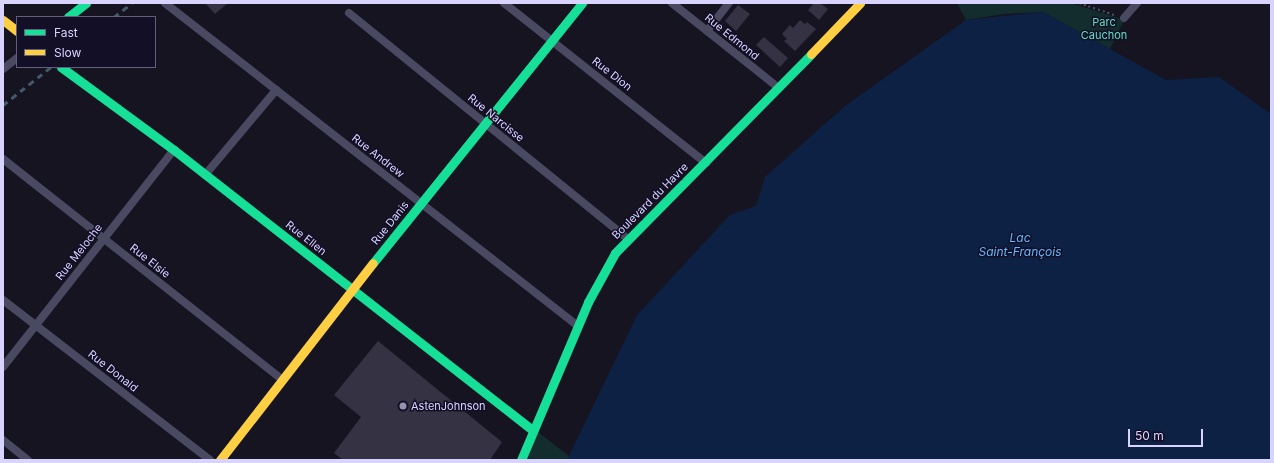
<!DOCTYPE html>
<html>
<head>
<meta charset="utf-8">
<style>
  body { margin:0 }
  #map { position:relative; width:1274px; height:463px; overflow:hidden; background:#161421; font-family:Inter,sans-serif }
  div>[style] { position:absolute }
  .green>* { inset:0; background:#132c2d }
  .water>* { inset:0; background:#0d2144 }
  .building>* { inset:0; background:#343243 }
  .path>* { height:2px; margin-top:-1px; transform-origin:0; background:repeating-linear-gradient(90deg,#44505f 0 2px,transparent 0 5px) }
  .street>* { height:8px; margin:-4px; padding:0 4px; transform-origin:4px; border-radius:4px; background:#4a4962 }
  .fast>* { height:9px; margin:-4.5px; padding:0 4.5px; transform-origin:4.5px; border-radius:4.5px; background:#16e098 }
  .slow>* { height:9px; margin:-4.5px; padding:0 4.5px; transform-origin:4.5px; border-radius:4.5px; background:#ffcf43 }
  .rail>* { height:3px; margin-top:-1.5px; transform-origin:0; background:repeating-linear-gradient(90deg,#43596b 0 6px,transparent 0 11px) }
  .dots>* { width:11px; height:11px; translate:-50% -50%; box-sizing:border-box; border:2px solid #130f26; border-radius:50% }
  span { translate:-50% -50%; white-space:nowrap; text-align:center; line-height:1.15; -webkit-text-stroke:3px #130f26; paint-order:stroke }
  .park-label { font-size:11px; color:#5fe0c0 }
  .street-label { font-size:11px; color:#d9d4ff }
  .poi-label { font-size:11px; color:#d9d4ff }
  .left { translate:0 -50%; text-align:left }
  .water-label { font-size:12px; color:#62b6ff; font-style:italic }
  .frame { position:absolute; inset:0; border:4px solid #d9d4ff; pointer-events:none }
  .legend { position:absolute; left:16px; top:16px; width:140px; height:52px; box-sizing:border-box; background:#130f26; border:1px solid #625e7d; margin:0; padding:5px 7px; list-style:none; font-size:12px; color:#d9d4ff }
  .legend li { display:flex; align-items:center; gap:8px; height:20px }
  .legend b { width:20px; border:1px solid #625e7d }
  .scale { position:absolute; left:1128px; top:429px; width:75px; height:18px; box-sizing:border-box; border:2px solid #d9d4ff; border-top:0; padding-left:5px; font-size:12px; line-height:14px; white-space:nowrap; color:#d9d4ff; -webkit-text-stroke:3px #130f26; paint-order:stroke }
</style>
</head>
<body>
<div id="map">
  <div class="green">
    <div style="clip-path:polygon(957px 3px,1071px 3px,1124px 20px,1110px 49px,1043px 12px,1004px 14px,966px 20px)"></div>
    <div style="clip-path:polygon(538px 432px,569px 456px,567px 460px,525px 460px)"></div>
  </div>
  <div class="water">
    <div style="clip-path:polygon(1043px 12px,1166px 80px,1219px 77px,1271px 114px,1271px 460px,567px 460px,637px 315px,730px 215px,756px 206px,765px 177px,845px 106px,966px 20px)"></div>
  </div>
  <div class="building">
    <div style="clip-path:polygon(205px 3px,228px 3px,215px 14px)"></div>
    <div style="clip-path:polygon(814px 3px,820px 3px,828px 9px,819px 20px,808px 10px)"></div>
    <div style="clip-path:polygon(738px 5px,750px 14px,736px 31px,725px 21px)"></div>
    <div style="clip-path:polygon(800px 20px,805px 24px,807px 22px,816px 29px,795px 51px,784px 41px,787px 39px,782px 34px,790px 25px,793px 28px)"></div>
    <div style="clip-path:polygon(764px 37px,788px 58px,780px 67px,756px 45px)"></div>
    <div style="clip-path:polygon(378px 341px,502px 442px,490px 460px,343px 460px,334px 453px,361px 417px,334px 395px)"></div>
  </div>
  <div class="path">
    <div style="left:1079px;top:3px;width:40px;rotate:18.9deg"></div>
  </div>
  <div class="street">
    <div style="left:165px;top:3px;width:524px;rotate:38.03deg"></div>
    <div style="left:504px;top:3px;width:258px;rotate:38.4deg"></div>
    <div style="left:672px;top:3px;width:137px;rotate:38.5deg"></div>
    <div style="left:349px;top:13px;width:360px;rotate:39deg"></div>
    <div style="left:1124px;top:18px;width:20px;rotate:-49deg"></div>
    <div style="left:707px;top:31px;width:36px;rotate:-52deg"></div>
    <div style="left:3px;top:69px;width:18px;rotate:-38deg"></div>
    <div style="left:3px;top:159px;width:355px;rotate:38.3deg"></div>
    <div style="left:205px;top:175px;width:111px;rotate:-50.1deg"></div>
    <div style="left:3px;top:300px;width:262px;rotate:37.7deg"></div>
    <div style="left:3px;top:367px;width:276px;rotate:-51.8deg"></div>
    <div style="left:3px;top:440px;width:32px;rotate:39deg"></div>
  </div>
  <div class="fast">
    <div style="left:68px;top:17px;width:23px;rotate:-38deg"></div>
    <div style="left:61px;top:67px;width:140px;rotate:36.3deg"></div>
    <div style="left:174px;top:150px;width:455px;rotate:38deg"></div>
    <div style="left:373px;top:263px;width:334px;rotate:-51.2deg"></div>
    <div style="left:521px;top:460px;width:172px;rotate:-67deg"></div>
    <div style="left:588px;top:302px;width:56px;rotate:-61.1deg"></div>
    <div style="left:615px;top:253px;width:279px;rotate:-45.4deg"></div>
  </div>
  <div class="slow">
    <div style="left:3px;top:20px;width:18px;rotate:38deg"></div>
    <div style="left:811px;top:54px;width:71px;rotate:-46.1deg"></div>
    <div style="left:220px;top:460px;width:249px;rotate:-52.2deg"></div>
  </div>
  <div class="rail">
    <div style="left:114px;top:17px;width:23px;rotate:-38deg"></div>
    <div style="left:3px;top:105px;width:61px;rotate:-38.4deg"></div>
  </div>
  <div class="dots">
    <div style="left:403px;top:406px;background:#9591b1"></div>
  </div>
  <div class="park-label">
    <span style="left:1104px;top:29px">Parc<br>Cauchon</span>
  </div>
  <div class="street-label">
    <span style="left:732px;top:37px;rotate:39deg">Rue Edmond</span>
    <span style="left:612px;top:74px;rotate:38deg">Rue Dion</span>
    <span style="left:496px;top:118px;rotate:39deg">Rue Narcisse</span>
    <span style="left:378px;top:156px;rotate:38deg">Rue Andrew</span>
    <span style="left:650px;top:201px;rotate:-45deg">Boulevard du Havre</span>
    <span style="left:390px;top:223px;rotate:-51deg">Rue Danis</span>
    <span style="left:306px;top:238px;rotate:38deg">Rue Ellen</span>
    <span style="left:79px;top:252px;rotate:-52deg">Rue Meloche</span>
    <span style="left:150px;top:261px;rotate:38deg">Rue Elsie</span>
    <span style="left:113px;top:371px;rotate:38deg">Rue Donald</span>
  </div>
  <div class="poi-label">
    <span class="left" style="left:411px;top:406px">AstenJohnson</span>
  </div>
  <div class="water-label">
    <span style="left:1020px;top:245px">Lac<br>Saint-François</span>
  </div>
  <div class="frame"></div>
  <ul class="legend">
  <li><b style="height:5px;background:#16e098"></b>Fast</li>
  <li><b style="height:5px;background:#ffcf43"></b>Slow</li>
  </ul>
  <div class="scale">50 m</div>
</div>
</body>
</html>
